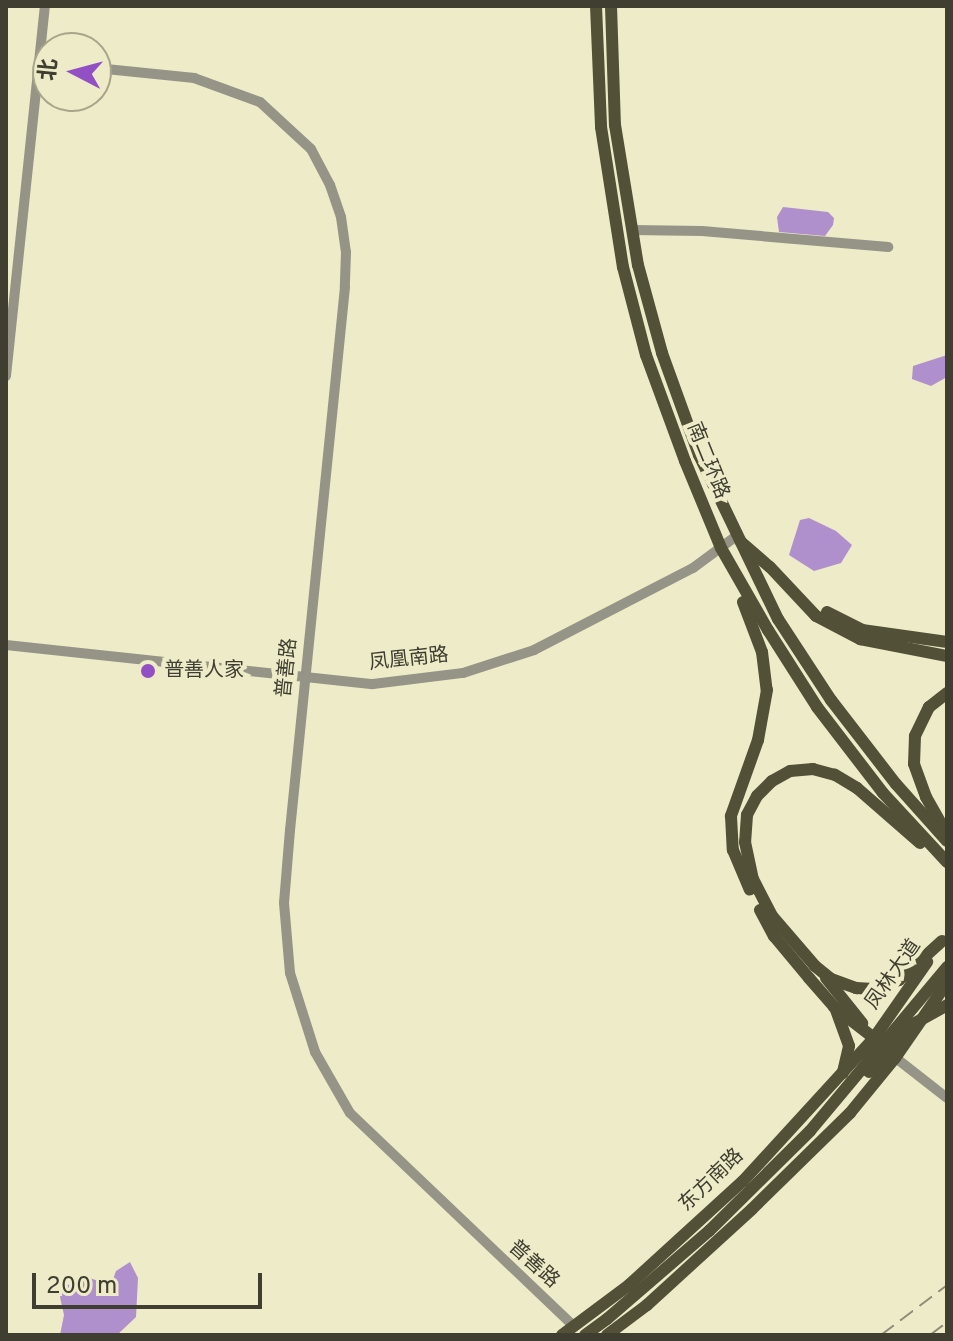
<!DOCTYPE html>
<html>
<head>
<meta charset="utf-8">
<style>
  body { margin:0 }
  #map { position:relative; width:953px; height:1341px; overflow:hidden; background:#edebc8; font-family:Overpass,"Noto Sans SC",sans-serif }
  div>[style] { position:absolute }
  .water>* { inset:0; background:#b08fcd }
  .minor>* { height:10px; margin:-5px; padding:0 5px; transform-origin:5px; border-radius:5px; background:#959486 }
  .major>* { height:12px; margin:-6px; padding:0 6px; transform-origin:6px; border-radius:6px; background:#525037 }
  .rail>* { height:2px; margin-top:-1px; transform-origin:0; background:repeating-linear-gradient(90deg,#8e8d75 0 16px,transparent 0 24px) }
  .major-bridge>* { height:12px; margin:-6px; padding:0 6px; transform-origin:6px; border-radius:6px; background:#525037 }
  .dots>* { width:22px; height:22px; translate:-50% -50%; box-sizing:border-box; border:4px solid #edebc8; border-radius:50% }
  span { translate:-50% -50%; white-space:nowrap; text-align:center; line-height:1.15; -webkit-text-stroke:8px #edebc8; paint-order:stroke }
  .street-label { font-size:20px; color:#3f3e30 }
  .poi-label { font-size:20px; color:#3f3e30 }
  .left { translate:0 -50%; text-align:left }
  .frame { position:absolute; inset:0; border:8px solid #3f3e30; pointer-events:none }
  .north { position:absolute; left:32px; top:32px; width:80px; height:80px; box-sizing:border-box; background:#edebc8; border:2px solid #a7a68b; border-radius:50%; rotate:276deg; font-size:22px; font-weight:700; line-height:32px; text-align:center; color:#3f3e30 }
  .north::after { content:''; display:block; margin:auto; width:28px; height:36px; background:#934fc4; clip-path:polygon(50% 0,100% 100%,50% 72%,0 100%) }
  .scale { position:absolute; left:32px; top:1273px; width:230px; height:36px; box-sizing:border-box; border:4px solid #3f3e30; border-top:0; padding-left:10px; font-size:24px; line-height:28px; white-space:nowrap; color:#3f3e30; -webkit-text-stroke:6px #edebc8; paint-order:stroke }
</style>
</head>
<body>
<div id="map">
  <div class="water">
    <div style="clip-path:polygon(783px 207px,828px 212px,834px 218px,833px 225px,825px 236px,779px 232px,777px 217px)"></div>
    <div style="clip-path:polygon(947px 355px,947px 377px,931px 386px,912px 379px,913px 366px)"></div>
    <div style="clip-path:polygon(809px 518px,836px 531px,852px 545px,841px 563px,814px 571px,789px 555px,800px 520px)"></div>
    <div style="clip-path:polygon(130px 1262px,138px 1278px,136px 1317px,117px 1335px,60px 1335px,64px 1315px,60px 1297px,64px 1286px,90px 1278px,106px 1284px,112px 1282px,116px 1271px)"></div>
  </div>
  <div class="minor">
    <div style="left:96px;top:68px;width:99px;rotate:5.8deg"></div>
    <div style="left:194px;top:78px;width:70px;rotate:20deg"></div>
    <div style="left:260px;top:102px;width:69px;rotate:42.7deg"></div>
    <div style="left:311px;top:149px;width:41px;rotate:62.2deg"></div>
    <div style="left:330px;top:185px;width:34px;rotate:71deg"></div>
    <div style="left:341px;top:217px;width:35px;rotate:82deg"></div>
    <div style="left:346px;top:252px;width:35px;rotate:92deg"></div>
    <div style="left:345px;top:287px;width:546px;rotate:95.78deg"></div>
    <div style="left:290px;top:830px;width:73px;rotate:94.7deg"></div>
    <div style="left:284px;top:903px;width:70px;rotate:85.1deg"></div>
    <div style="left:290px;top:973px;width:83px;rotate:72.4deg"></div>
    <div style="left:315px;top:1052px;width:70px;rotate:60.2deg"></div>
    <div style="left:350px;top:1113px;width:309px;rotate:43.6deg"></div>
    <div style="left:632px;top:230px;width:70px;rotate:0.8deg"></div>
    <div style="left:702px;top:231px;width:187px;rotate:4.9deg"></div>
    <div style="left:6px;top:376px;width:372px;rotate:-84deg"></div>
    <div style="left:6px;top:645px;width:369px;rotate:6.1deg"></div>
    <div style="left:373px;top:684px;width:91px;rotate:-7deg"></div>
    <div style="left:463px;top:673px;width:75px;rotate:-17.9deg"></div>
    <div style="left:534px;top:650px;width:179px;rotate:-27.3deg"></div>
    <div style="left:693px;top:568px;width:52px;rotate:-36.4deg"></div>
    <div style="left:892px;top:1055px;width:70px;rotate:38deg"></div>
  </div>
  <div class="major">
    <div style="left:596px;top:6px;width:121px;rotate:87.6deg"></div>
    <div style="left:601px;top:127px;width:142px;rotate:81.1deg"></div>
    <div style="left:623px;top:267px;width:91px;rotate:75.4deg"></div>
    <div style="left:646px;top:355px;width:113px;rotate:69.8deg"></div>
    <div style="left:685px;top:461px;width:94px;rotate:67.5deg"></div>
    <div style="left:721px;top:548px;width:95px;rotate:60.2deg"></div>
    <div style="left:768px;top:630px;width:91px;rotate:57.5deg"></div>
    <div style="left:817px;top:707px;width:108px;rotate:52.5deg"></div>
    <div style="left:883px;top:793px;width:94px;rotate:47.2deg"></div>
    <div style="left:611px;top:6px;width:119px;rotate:88.1deg"></div>
    <div style="left:615px;top:125px;width:142px;rotate:80.7deg"></div>
    <div style="left:638px;top:265px;width:91px;rotate:74.7deg"></div>
    <div style="left:662px;top:353px;width:109px;rotate:70.1deg"></div>
    <div style="left:699px;top:455px;width:182px;rotate:64.3deg"></div>
    <div style="left:778px;top:619px;width:97px;rotate:56.8deg"></div>
    <div style="left:831px;top:700px;width:106px;rotate:52.3deg"></div>
    <div style="left:896px;top:784px;width:76px;rotate:48.2deg"></div>
    <div style="left:741px;top:542px;width:38px;rotate:41deg"></div>
    <div style="left:770px;top:567px;width:67px;rotate:46.8deg"></div>
    <div style="left:816px;top:616px;width:50px;rotate:27.6deg"></div>
    <div style="left:860px;top:639px;width:89px;rotate:11.1deg"></div>
    <div style="left:743px;top:602px;width:53px;rotate:69.2deg"></div>
    <div style="left:762px;top:652px;width:38px;rotate:83deg"></div>
    <div style="left:767px;top:690px;width:51px;rotate:100.2deg"></div>
    <div style="left:758px;top:740px;width:81px;rotate:109.6deg"></div>
    <div style="left:731px;top:816px;width:34px;rotate:87deg"></div>
    <div style="left:733px;top:850px;width:43px;rotate:67deg"></div>
    <div style="left:827px;top:612px;width:39px;rotate:27deg"></div>
    <div style="left:862px;top:630px;width:86px;rotate:8deg"></div>
    <div style="left:947px;top:693px;width:23px;rotate:142deg"></div>
    <div style="left:929px;top:707px;width:32px;rotate:116deg"></div>
    <div style="left:915px;top:736px;width:28px;rotate:92deg"></div>
    <div style="left:914px;top:764px;width:35px;rotate:70deg"></div>
    <div style="left:926px;top:797px;width:43px;rotate:60.4deg"></div>
    <div style="left:920px;top:843px;width:84px;rotate:-138.9deg"></div>
    <div style="left:857px;top:788px;width:26px;rotate:-149deg"></div>
    <div style="left:835px;top:775px;width:23px;rotate:-165deg"></div>
    <div style="left:813px;top:769px;width:23px;rotate:175deg"></div>
    <div style="left:790px;top:771px;width:21px;rotate:151deg"></div>
    <div style="left:772px;top:781px;width:21px;rotate:135deg"></div>
    <div style="left:757px;top:796px;width:21px;rotate:118deg"></div>
    <div style="left:747px;top:815px;width:27px;rotate:94deg"></div>
    <div style="left:745px;top:842px;width:38px;rotate:78deg"></div>
    <div style="left:753px;top:879px;width:42px;rotate:62.8deg"></div>
    <div style="left:772px;top:916px;width:66px;rotate:49.3deg"></div>
    <div style="left:815px;top:966px;width:21px;rotate:39deg"></div>
    <div style="left:831px;top:979px;width:27px;rotate:20deg"></div>
    <div style="left:856px;top:988px;width:18px;rotate:3deg"></div>
    <div style="left:874px;top:989px;width:27px;rotate:-20deg"></div>
    <div style="left:899px;top:980px;width:58px;rotate:-42.2deg"></div>
    <div style="left:760px;top:910px;width:30px;rotate:62deg"></div>
    <div style="left:774px;top:936px;width:55px;rotate:50.2deg"></div>
    <div style="left:809px;top:978px;width:38px;rotate:49deg"></div>
    <div style="left:834px;top:1007px;width:51px;rotate:37.8deg"></div>
    <div style="left:826px;top:978px;width:58px;rotate:51.3deg"></div>
    <div style="left:836px;top:1010px;width:38px;rotate:70deg"></div>
    <div style="left:849px;top:1046px;width:28px;rotate:103deg"></div>
    <div style="left:562px;top:1335px;width:84px;rotate:-36.7deg"></div>
    <div style="left:629px;top:1285px;width:154px;rotate:-42.4deg"></div>
    <div style="left:743px;top:1181px;width:194px;rotate:-47.5deg"></div>
    <div style="left:874px;top:1038px;width:93px;rotate:-55.1deg"></div>
    <div style="left:585px;top:1335px;width:27px;rotate:-36deg"></div>
    <div style="left:607px;top:1335px;width:50px;rotate:-36.9deg"></div>
    <div style="left:647px;top:1305px;width:142px;rotate:-42.4deg"></div>
    <div style="left:752px;top:1209px;width:137px;rotate:-44.4deg"></div>
    <div style="left:850px;top:1113px;width:71px;rotate:-50.7deg"></div>
    <div style="left:895px;top:1058px;width:91px;rotate:-55.3deg"></div>
  </div>
  <div class="rail">
    <div style="left:881px;top:1335px;width:83px;rotate:-37.1deg"></div>
    <div style="left:930px;top:1335px;width:21px;rotate:-37deg"></div>
  </div>
  <div class="major-bridge">
    <div style="left:869px;top:1072px;width:67px;rotate:-46.8deg"></div>
    <div style="left:915px;top:1023px;width:37px;rotate:-29deg"></div>
    <div style="left:607px;top:1319px;width:135px;rotate:-40.8deg"></div>
    <div style="left:709px;top:1231px;width:142px;rotate:-44.7deg"></div>
    <div style="left:810px;top:1131px;width:214px;rotate:-50.1deg"></div>
  </div>
  <div class="dots">
    <div style="left:148px;top:671px;background:#934fc4"></div>
  </div>
  <div class="street-label">
    <span style="left:707px;top:461px;rotate:68deg">南二环路</span>
    <span style="left:409px;top:660px;rotate:-6deg">凤凰南路</span>
    <span style="left:288px;top:668px;rotate:-84deg">普善路</span>
    <span style="left:894px;top:975px;rotate:-55deg">凤林大道</span>
    <span style="left:712px;top:1181px;rotate:-44deg">东方南路</span>
    <span style="left:533px;top:1265px;rotate:42deg">普善路</span>
  </div>
  <div class="poi-label">
    <span class="left" style="left:164px;top:671px">普善人家</span>
  </div>
  <div class="frame"></div>
  <div class="north">北</div>
  <div class="scale">200 m</div>
</div>
</body>
</html>
